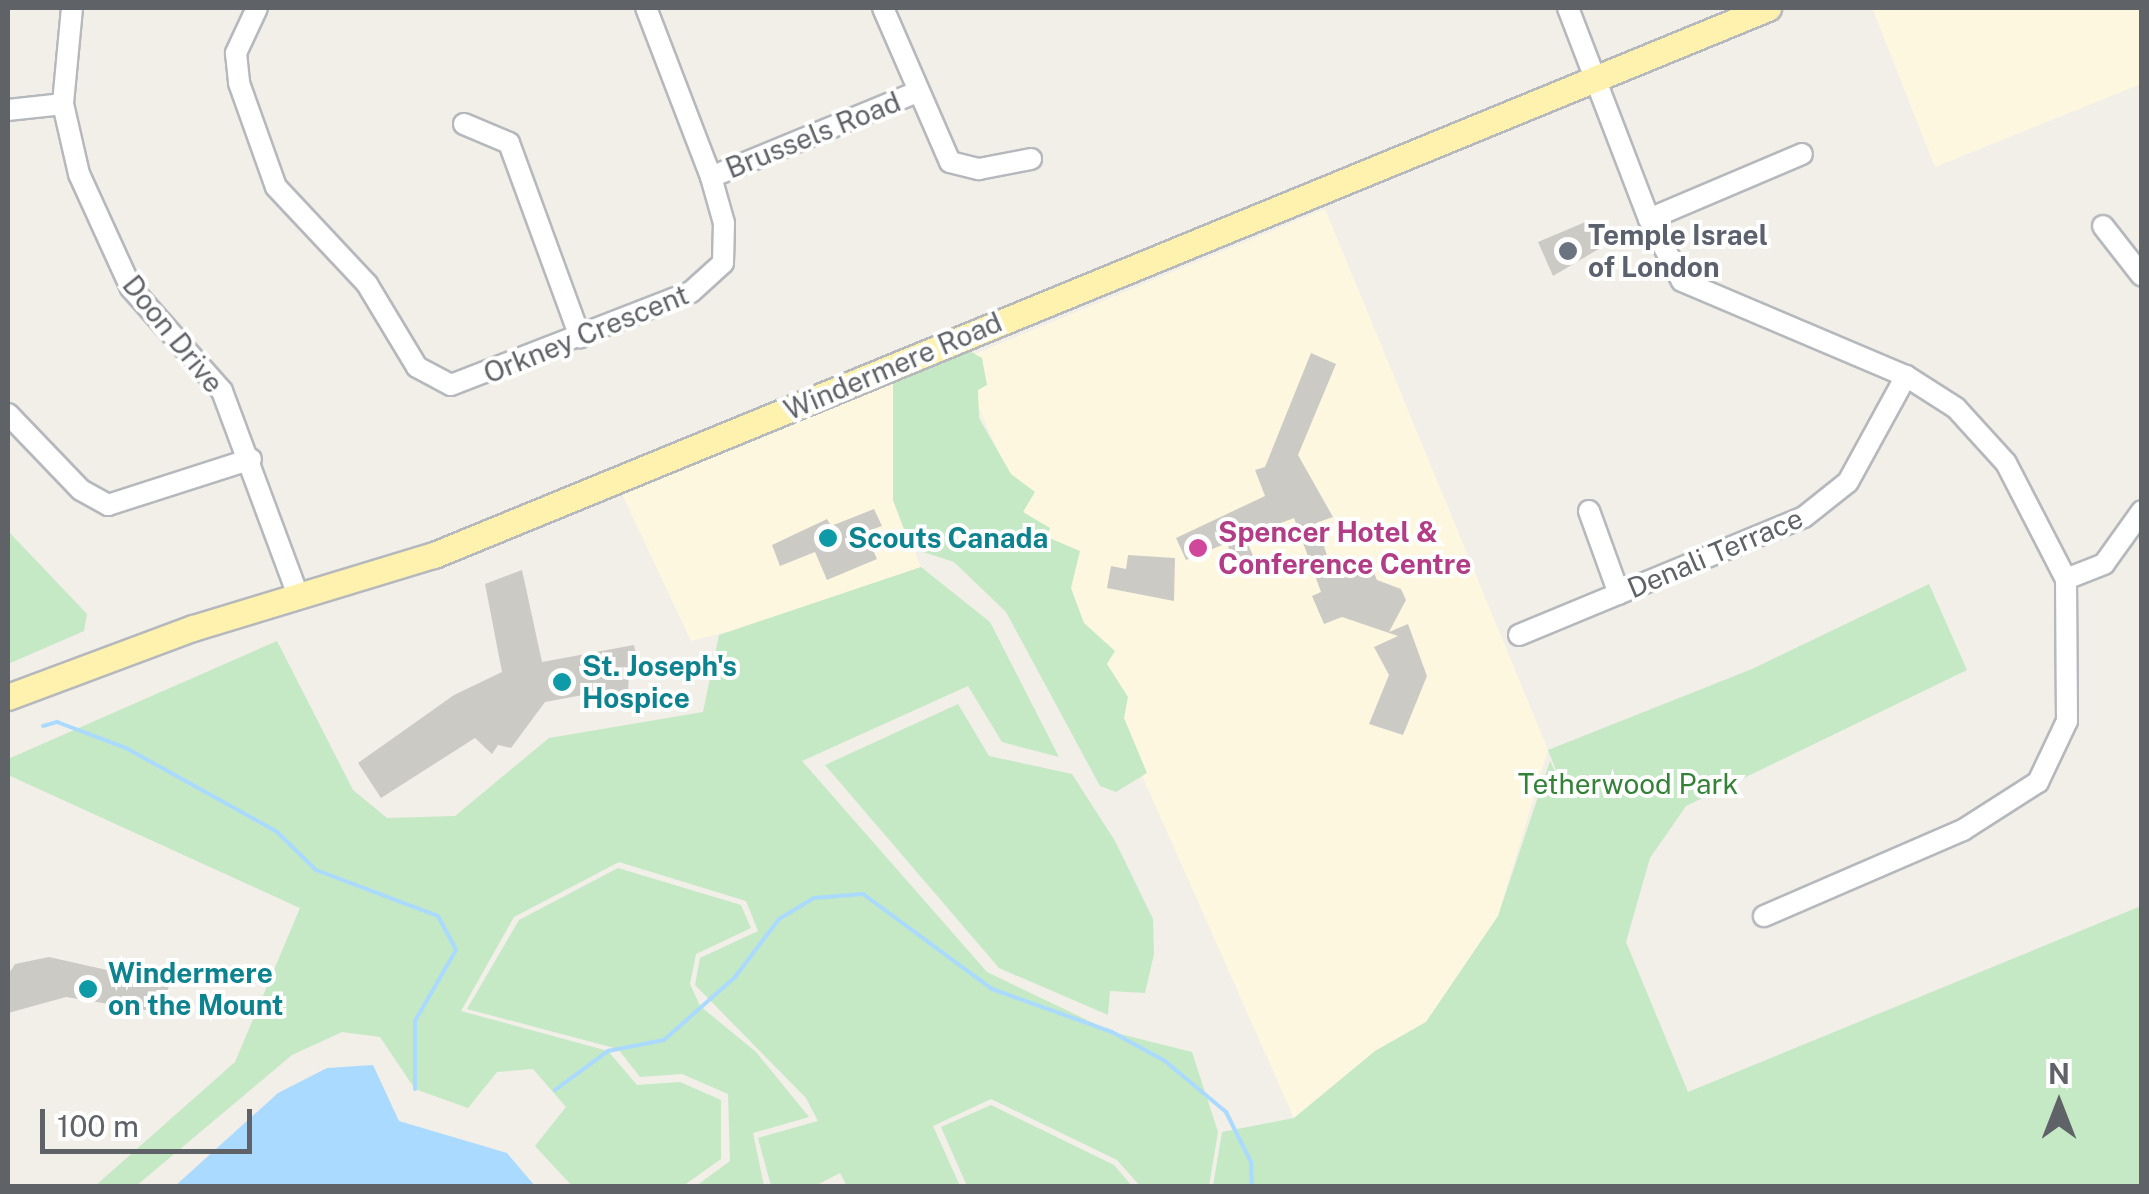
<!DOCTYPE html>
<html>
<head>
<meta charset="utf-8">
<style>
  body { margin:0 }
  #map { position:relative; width:2149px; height:1194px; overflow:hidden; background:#f1efe8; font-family:"Public Sans",sans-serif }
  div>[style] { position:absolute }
  .commercial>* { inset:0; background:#fef7e0 }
  .green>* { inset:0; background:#c5e8c5 }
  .water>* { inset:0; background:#aadaff }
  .stream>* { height:4px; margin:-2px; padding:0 2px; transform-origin:2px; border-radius:2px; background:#aadaff }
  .building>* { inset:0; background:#cccac5 }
  .roads { filter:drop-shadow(2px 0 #b5b8bc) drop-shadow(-2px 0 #b5b8bc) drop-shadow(0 2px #b5b8bc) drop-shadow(0 -2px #b5b8bc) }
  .minor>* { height:20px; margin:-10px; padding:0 10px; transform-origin:10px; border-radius:10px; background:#fff }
  .major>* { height:25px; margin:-12.5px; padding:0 12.5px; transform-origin:12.5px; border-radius:12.5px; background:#fff2af }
  .dots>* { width:28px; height:28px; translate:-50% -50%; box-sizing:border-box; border:5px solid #fff; border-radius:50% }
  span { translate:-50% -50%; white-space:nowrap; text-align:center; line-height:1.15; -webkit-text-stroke:8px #fff; paint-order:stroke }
  .street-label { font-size:28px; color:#5f6368 }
  .worship-label { font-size:28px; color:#5b616d; font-weight:700 }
  .left { translate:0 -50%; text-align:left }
  .hotel-label { font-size:28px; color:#b23c85; font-weight:700 }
  .culture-label { font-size:28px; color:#0d838f; font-weight:700 }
  .park-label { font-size:28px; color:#348238 }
  .frame { position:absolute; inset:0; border:10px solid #5f6368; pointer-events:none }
  .north { position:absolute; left:2009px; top:1054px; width:100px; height:100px; -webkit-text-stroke:8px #fff; paint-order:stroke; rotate:0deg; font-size:28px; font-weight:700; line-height:40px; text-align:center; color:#5f6368 }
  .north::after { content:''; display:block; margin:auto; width:35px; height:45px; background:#5f6368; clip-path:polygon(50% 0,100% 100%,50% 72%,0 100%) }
  .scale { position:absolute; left:40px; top:1109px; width:212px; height:45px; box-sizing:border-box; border:5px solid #5f6368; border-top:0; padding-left:12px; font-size:30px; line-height:35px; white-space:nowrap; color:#5f6368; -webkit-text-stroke:8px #fff; paint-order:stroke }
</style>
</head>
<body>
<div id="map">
  <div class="commercial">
    <div style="clip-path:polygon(2140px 8px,2141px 84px,1935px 167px,1873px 10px)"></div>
    <div style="clip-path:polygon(1325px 209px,1548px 750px,1498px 916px,1426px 1022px,1375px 1051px,1294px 1118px,958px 361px)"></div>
    <div style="clip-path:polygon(893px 380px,893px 500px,921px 567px,800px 613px,691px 641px,621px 492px)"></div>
  </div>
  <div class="green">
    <div style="clip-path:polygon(966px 349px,982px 358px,987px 385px,978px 390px,979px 418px,1011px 474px,1035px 492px,1023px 512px,1050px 528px,1047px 537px,1080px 551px,1071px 588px,1084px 623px,1115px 651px,1107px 664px,1128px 697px,1124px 718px,1147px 773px,1116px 792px,1100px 786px,1006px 612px,954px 562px,911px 548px,893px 500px,893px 380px)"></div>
    <div style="clip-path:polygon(8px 531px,87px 614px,84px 631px,8px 664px)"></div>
    <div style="clip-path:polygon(921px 567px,990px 622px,1059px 757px,1002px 742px,968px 686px,802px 761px,987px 972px,1112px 1032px,1192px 1052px,1218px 1132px,1209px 1186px,1140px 1186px,1117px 1160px,991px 1099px,933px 1126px,960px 1186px,847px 1186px,840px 1173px,815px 1186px,771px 1186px,758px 1138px,818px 1121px,806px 1098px,695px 985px,700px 958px,758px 931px,746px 901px,619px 862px,514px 917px,461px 1011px,608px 1051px,637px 1085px,680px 1082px,721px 1100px,721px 1159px,683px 1186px,572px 1186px,535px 1146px,566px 1107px,533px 1069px,497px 1072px,468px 1108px,415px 1089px,380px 1037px,342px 1032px,292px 1055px,136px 1186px,95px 1186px,235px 1062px,300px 908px,8px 775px,8px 759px,277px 641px,353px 790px,387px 818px,455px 816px,549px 738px,703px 712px,719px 635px)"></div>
    <div style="clip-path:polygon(1929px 584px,1967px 670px,1686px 806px,1650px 858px,1626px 942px,1688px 1092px,2141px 906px,2141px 1186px,1213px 1186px,1222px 1132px,1294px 1118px,1375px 1051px,1426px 1022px,1498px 916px,1550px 761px,1564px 790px,1548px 750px,1752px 669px)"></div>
    <div style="clip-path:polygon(958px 704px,989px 756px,1072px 774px,1115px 841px,1153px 919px,1154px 954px,1145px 993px,1110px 991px,1108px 1015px,999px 968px,825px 765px)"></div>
    <div style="clip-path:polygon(618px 868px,741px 905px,751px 928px,696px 954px,690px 984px,700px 1006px,756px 1052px,809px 1117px,753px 1133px,764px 1186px,696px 1186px,730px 1161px,728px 1094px,682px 1074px,640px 1077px,618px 1049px,467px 1009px,519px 920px)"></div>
    <div style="clip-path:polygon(991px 1105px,1114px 1165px,1132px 1186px,967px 1186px,941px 1127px)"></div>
  </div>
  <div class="water">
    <div style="clip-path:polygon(373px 1065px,399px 1121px,507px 1153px,535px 1186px,175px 1186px,278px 1093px,327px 1068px)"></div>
  </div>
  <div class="stream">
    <div style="left:43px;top:726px;width:15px;rotate:-16deg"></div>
    <div style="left:57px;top:722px;width:74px;rotate:20.6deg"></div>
    <div style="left:126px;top:748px;width:171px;rotate:29deg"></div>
    <div style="left:276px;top:831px;width:56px;rotate:44.3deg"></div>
    <div style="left:316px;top:870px;width:130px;rotate:20.7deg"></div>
    <div style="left:438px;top:916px;width:38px;rotate:62deg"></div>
    <div style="left:456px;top:950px;width:82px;rotate:120deg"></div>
    <div style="left:415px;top:1021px;width:68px;rotate:90deg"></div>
    <div style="left:555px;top:1090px;width:66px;rotate:-36.3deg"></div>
    <div style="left:608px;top:1051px;width:57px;rotate:-11.1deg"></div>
    <div style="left:664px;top:1040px;width:95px;rotate:-41.6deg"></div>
    <div style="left:735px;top:977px;width:73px;rotate:-52.8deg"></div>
    <div style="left:779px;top:919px;width:41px;rotate:-31deg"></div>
    <div style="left:814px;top:898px;width:49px;rotate:-4.7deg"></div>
    <div style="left:863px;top:894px;width:160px;rotate:36.4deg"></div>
    <div style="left:992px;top:989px;width:127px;rotate:19.7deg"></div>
    <div style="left:1112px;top:1032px;width:60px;rotate:28.7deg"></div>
    <div style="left:1165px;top:1061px;width:80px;rotate:39.9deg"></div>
    <div style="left:1226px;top:1112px;width:56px;rotate:63.4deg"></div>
    <div style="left:1251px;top:1162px;width:24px;rotate:88deg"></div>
  </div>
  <div class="building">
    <div style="clip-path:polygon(1590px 220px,1602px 247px,1553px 276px,1538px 242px)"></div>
    <div style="clip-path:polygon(1311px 353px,1336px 364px,1298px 455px,1333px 517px,1316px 523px,1332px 570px,1347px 577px,1370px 563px,1377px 580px,1401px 589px,1406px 600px,1389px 632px,1408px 624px,1427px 676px,1403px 735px,1369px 724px,1389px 675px,1374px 647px,1398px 636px,1342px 617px,1324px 624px,1312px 596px,1321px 592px,1294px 518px,1245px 537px,1254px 558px,1235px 566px,1227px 543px,1186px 560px,1176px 538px,1265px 496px,1255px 470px,1265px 467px)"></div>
    <div style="clip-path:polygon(874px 509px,882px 526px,865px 532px,877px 559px,827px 580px,815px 552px,780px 566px,772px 545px,827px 519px,831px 526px)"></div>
    <div style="clip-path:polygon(1128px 555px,1175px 558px,1174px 601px,1107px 588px,1111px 566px,1126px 569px)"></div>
    <div style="clip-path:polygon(522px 570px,542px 662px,634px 645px,638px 666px,629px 669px,628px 696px,612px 698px,610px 690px,545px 702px,511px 748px,498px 745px,492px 754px,475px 738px,381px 798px,358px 763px,454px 695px,502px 672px,485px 584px)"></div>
    <div style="clip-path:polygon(49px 957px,169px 984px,164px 1013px,66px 997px,8px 1013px,8px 975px,15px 964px)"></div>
  </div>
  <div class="roads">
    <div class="minor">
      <div style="left:72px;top:8px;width:96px;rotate:95.4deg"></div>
      <div style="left:63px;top:104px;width:72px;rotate:77.1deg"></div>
      <div style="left:79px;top:174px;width:125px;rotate:65.5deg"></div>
      <div style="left:131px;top:288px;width:137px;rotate:48.5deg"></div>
      <div style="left:222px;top:391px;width:221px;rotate:69.6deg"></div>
      <div style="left:257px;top:8px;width:50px;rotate:115deg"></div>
      <div style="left:236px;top:53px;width:30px;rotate:84deg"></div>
      <div style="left:239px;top:83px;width:110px;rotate:70.4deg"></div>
      <div style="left:276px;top:187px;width:133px;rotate:46.8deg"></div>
      <div style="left:367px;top:284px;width:97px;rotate:58.9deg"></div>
      <div style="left:417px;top:367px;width:38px;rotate:28deg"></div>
      <div style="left:451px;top:385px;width:257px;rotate:-21.2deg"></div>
      <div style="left:691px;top:292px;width:43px;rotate:-42.2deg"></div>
      <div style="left:723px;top:263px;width:40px;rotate:-88.6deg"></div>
      <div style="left:724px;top:223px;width:48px;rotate:-105.8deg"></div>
      <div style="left:711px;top:177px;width:181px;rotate:-111deg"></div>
      <div style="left:883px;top:8px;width:168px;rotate:66.5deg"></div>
      <div style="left:950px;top:162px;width:30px;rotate:14deg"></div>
      <div style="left:979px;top:169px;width:53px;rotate:-10.9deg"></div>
      <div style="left:1568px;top:8px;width:226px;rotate:69deg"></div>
      <div style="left:1649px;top:219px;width:70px;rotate:62deg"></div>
      <div style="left:1682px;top:281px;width:243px;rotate:23deg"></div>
      <div style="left:1906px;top:376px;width:59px;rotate:32.6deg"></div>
      <div style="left:1956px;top:408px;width:74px;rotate:47.7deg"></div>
      <div style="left:2006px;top:463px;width:131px;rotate:62.7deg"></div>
      <div style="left:2066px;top:579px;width:142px;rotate:89.6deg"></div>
      <div style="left:2067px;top:721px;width:68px;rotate:115.4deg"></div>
      <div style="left:2038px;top:782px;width:89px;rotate:147.4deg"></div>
      <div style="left:1963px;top:830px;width:217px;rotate:156.6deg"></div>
      <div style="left:8px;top:110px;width:55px;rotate:-6.2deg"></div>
      <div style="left:464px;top:124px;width:49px;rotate:22.9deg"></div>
      <div style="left:509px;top:143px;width:207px;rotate:69.9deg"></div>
      <div style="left:711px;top:177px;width:221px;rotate:-22.4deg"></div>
      <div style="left:1649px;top:219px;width:166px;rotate:-23deg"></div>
      <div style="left:2103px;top:226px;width:63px;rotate:52deg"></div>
      <div style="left:8px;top:414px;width:105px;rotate:46.2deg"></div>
      <div style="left:81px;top:490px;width:31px;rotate:29deg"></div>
      <div style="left:108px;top:505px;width:150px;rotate:-17.8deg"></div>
      <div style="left:1589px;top:511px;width:88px;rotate:70.1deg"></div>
      <div style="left:2066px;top:579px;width:41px;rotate:-21.5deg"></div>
      <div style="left:2104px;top:564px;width:65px;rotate:-54.4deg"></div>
      <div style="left:1519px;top:635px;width:308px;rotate:-22.5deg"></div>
      <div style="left:1804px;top:517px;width:56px;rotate:-38.5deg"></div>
      <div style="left:1848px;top:482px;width:121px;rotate:-61.3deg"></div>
    </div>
    <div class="major">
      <div style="left:8px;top:697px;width:197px;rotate:-20.5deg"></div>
      <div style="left:193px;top:628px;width:252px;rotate:-16.9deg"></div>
      <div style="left:434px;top:555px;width:1442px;rotate:-22.3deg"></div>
    </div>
  </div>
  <div class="dots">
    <div style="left:1568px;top:251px;background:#6b7280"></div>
    <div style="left:828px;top:538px;background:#0f9aa8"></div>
    <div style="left:1198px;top:548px;background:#d1479c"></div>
    <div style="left:562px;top:682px;background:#0f9aa8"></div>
    <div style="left:88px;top:989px;background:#0f9aa8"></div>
  </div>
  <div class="street-label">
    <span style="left:813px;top:135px;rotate:-22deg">Brussels Road</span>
    <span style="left:173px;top:334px;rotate:51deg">Doon Drive</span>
    <span style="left:586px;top:334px;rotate:-22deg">Orkney Crescent</span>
    <span style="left:893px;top:366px;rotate:-23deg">Windermere Road</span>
    <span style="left:1715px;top:553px;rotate:-23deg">Denali Terrace</span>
  </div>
  <div class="worship-label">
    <span class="left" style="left:1588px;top:251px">Temple Israel<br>of London</span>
  </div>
  <div class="hotel-label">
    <span class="left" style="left:1218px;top:548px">Spencer Hotel &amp;<br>Conference Centre</span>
  </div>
  <div class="culture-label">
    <span class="left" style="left:848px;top:538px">Scouts Canada</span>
    <span class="left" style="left:582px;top:682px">St. Joseph's<br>Hospice</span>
    <span class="left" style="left:108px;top:989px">Windermere<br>on the Mount</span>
  </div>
  <div class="park-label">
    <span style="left:1628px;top:784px">Tetherwood Park</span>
  </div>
  <div class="frame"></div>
  <div class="north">N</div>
  <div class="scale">100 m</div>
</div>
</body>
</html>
